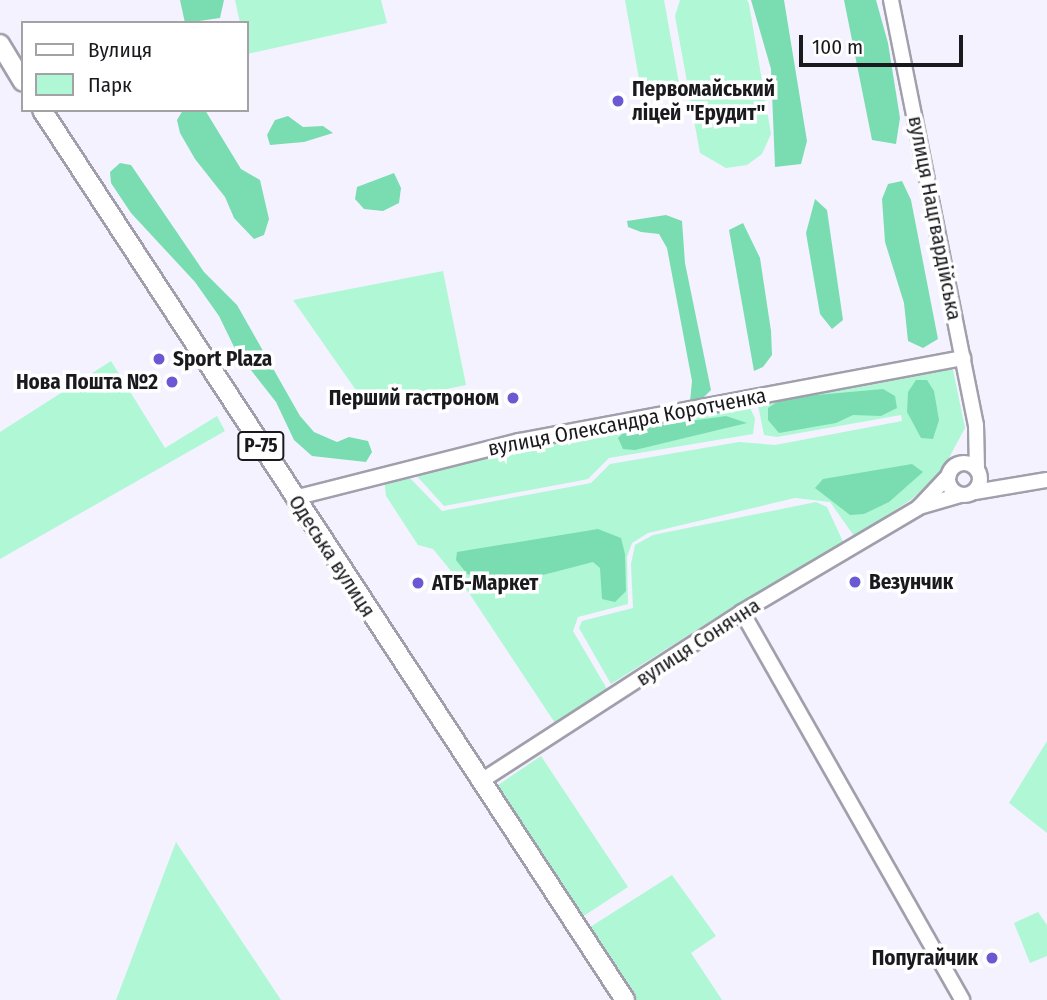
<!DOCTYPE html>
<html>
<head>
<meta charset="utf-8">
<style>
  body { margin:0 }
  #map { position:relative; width:1047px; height:1000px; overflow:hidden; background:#f4f2ff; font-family:"Fira Sans Condensed",sans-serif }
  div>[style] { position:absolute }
  .green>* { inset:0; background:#b0f7d5 }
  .forest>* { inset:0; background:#79ddb1 }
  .roads { filter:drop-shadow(2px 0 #a19fab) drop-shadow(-2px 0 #a19fab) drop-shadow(0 2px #a19fab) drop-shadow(0 -2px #a19fab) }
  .minor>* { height:14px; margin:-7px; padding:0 7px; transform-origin:7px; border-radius:7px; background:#fff }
  .minor>.ring { margin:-7px; padding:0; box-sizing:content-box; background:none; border:14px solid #fff; border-radius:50% }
  .major>* { height:18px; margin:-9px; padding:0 9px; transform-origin:9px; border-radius:9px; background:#fff }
  .dots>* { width:19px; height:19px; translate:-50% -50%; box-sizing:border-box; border:4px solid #fff; border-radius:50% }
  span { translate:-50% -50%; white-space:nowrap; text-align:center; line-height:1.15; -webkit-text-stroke:7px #fff; paint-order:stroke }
  .shield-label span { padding:2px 5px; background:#fff; border:2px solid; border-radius:5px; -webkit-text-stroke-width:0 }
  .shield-label { font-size:19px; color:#1a1a1e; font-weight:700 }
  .poi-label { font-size:21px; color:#1a1a1e; font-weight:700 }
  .left { translate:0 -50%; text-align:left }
  .right { translate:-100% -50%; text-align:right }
  .street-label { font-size:21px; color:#1a1a1e }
  .legend { position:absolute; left:21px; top:21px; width:228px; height:91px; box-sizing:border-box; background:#fff; border:2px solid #a3a3a5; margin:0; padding:9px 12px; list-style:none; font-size:21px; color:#1a1a1e }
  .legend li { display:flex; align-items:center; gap:14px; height:35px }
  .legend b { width:35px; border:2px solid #a3a3a5 }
  .scale { position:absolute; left:799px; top:35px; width:164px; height:32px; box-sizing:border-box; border:4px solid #1a1a1e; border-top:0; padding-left:9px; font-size:21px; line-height:24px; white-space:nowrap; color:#1a1a1e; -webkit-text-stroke:5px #fff; paint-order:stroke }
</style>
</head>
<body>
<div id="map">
  <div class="green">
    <div style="clip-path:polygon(235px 0,381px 0,387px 23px,247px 54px,247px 23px,240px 23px)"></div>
    <div style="clip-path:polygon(625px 0,664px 0,680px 89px,642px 96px)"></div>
    <div style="clip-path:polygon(680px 0,747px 0,749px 4px,771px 134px,762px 154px,747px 165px,726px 168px,700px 153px,675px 16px)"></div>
    <div style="clip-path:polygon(443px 271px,466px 385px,367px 406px,293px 300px)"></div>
    <div style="clip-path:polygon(111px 361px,165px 448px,217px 416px,225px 431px,0 559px,0 432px)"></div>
    <div style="clip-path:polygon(936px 369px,953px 370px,965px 428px,943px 469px,912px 499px,863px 531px,854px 536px,830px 502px,795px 498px,648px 533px,632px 543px,627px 557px,628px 604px,578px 617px,573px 631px,607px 689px,555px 723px,469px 593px,433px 549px,418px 545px,386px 496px,384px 478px,405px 473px,442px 511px,591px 483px,610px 464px,739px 442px,775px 445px,902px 421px,901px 415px,777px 437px,764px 435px,758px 405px,762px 400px)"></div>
    <div style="clip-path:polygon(748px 404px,755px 418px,753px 434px,609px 458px,588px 479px,573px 482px,444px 506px,415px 474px,511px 446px)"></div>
    <div style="clip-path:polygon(816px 502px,827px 507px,845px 546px,728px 610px,611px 684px,579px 628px,582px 621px,633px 608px,631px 564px,635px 545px,653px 535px)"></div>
    <div style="clip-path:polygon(1047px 741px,1047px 833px,1009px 803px)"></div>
    <div style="clip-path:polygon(541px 756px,628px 887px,579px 919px,492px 789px)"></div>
    <div style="clip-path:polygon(176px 842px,281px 1000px,116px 1000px)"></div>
    <div style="clip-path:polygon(672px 875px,716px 936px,691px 953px,722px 1000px,634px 1000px,587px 929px)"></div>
    <div style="clip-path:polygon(1038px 912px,1047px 925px,1047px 956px,1030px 963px,1014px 923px)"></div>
  </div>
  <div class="forest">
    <div style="clip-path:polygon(180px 0,224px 0,220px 18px,185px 23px)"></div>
    <div style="clip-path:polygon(751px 0,784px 0,807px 141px,801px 164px,775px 167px,771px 69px)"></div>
    <div style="clip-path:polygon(844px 0,876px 0,888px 43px,900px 118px,896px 144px,872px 140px)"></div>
    <div style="clip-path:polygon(183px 110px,205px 110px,241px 169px,260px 180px,269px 219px,264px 235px,254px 239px,234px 218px,225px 197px,195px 159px,180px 133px,177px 120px)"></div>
    <div style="clip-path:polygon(288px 116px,303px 127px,323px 126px,333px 133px,304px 142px,270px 145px,267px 135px,275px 120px)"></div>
    <div style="clip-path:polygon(120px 163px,131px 165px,204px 272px,237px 305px,300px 416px,314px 432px,337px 442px,349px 437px,368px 441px,372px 452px,366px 462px,312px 456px,294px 440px,276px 402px,236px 351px,219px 316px,195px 282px,131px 213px,111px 183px,110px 172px)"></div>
    <div style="clip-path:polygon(394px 173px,401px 188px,399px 203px,383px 211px,364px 209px,355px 199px,357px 187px)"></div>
    <div style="clip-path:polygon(902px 181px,911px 200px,938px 339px,923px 348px,908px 341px,904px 303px,885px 242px,882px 199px,888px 184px)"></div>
    <div style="clip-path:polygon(815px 199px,827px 210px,843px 320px,832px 329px,820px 314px,806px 233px)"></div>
    <div style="clip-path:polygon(666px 215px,682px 221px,685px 263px,711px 390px,703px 398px,690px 402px,692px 381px,667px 248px,659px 234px,641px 232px,628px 227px,627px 221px)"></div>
    <div style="clip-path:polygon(743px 223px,760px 258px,771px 331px,772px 355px,763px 367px,754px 371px,729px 230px)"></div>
    <div style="clip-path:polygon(916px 380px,927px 380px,934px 391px,939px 420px,933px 439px,921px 438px,907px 412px,908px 392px)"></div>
    <div style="clip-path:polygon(883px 389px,895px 396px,897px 408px,881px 416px,853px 415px,836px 423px,779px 433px,768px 420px,768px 408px,783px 398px)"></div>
    <div style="clip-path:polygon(726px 416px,747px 423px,635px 450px,623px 449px,618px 438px,626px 430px)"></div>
    <div style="clip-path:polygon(912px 464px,923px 472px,889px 502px,864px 514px,850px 515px,815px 488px,823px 479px)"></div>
    <div style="clip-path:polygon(598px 529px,621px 538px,625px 554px,626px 591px,615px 602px,602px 599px,600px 568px,593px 562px,512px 583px,467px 574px,456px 560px,457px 552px)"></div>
  </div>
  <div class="roads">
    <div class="minor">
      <div style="left:891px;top:0;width:433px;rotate:78.7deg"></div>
      <div style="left:976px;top:425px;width:44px;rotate:88.7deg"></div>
      <div class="ring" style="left:948px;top:463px;width:18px;height:18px"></div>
      <div style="left:975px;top:492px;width:73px;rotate:-9.5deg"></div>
      <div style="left:294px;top:498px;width:232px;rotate:-14.2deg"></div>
      <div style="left:519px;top:441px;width:452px;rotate:-10.6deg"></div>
      <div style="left:919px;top:507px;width:43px;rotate:-16.3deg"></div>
      <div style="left:742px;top:612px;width:446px;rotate:60.4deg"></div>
      <div style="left:481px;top:781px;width:311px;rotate:-32.9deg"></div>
      <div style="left:742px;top:612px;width:204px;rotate:-30.6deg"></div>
      <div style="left:918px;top:508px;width:45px;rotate:-46.8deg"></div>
    </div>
    <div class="major">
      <div style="left:0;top:44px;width:44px;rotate:58.8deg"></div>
      <div style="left:42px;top:110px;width:1064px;rotate:56.77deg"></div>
    </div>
  </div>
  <div class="dots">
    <div style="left:618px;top:101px;background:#6b59d3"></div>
    <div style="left:159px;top:359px;background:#6b59d3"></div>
    <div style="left:172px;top:382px;background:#6b59d3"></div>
    <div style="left:513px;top:398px;background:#6b59d3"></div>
    <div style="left:855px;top:582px;background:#6b59d3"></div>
    <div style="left:418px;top:583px;background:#6b59d3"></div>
    <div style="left:992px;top:958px;background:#6b59d3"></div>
  </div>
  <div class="shield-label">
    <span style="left:261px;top:446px">Р-75</span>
  </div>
  <div class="poi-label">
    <span class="left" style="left:632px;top:101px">Первомайський<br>ліцей "Ерудит"</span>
    <span class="left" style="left:173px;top:359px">Sport Plaza</span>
    <span class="right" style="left:158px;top:382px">Нова Пошта №2</span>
    <span class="right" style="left:499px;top:398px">Перший гастроном</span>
    <span class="left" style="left:869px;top:582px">Везунчик</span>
    <span class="left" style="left:432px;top:583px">АТБ-Маркет</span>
    <span class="right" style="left:978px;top:958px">Попугайчик</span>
  </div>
  <div class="street-label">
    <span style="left:935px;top:218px;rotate:79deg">вулиця Нацгвардійська</span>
    <span style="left:627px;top:422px;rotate:-11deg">вулиця Олександра Коротченка</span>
    <span style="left:332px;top:556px;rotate:57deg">Одеська вулиця</span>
    <span style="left:698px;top:642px;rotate:-33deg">вулиця Сонячна</span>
  </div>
  <ul class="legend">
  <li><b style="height:9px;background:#fff"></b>Вулиця</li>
  <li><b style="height:19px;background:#b0f7d5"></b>Парк</li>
  </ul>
  <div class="scale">100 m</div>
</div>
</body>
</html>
